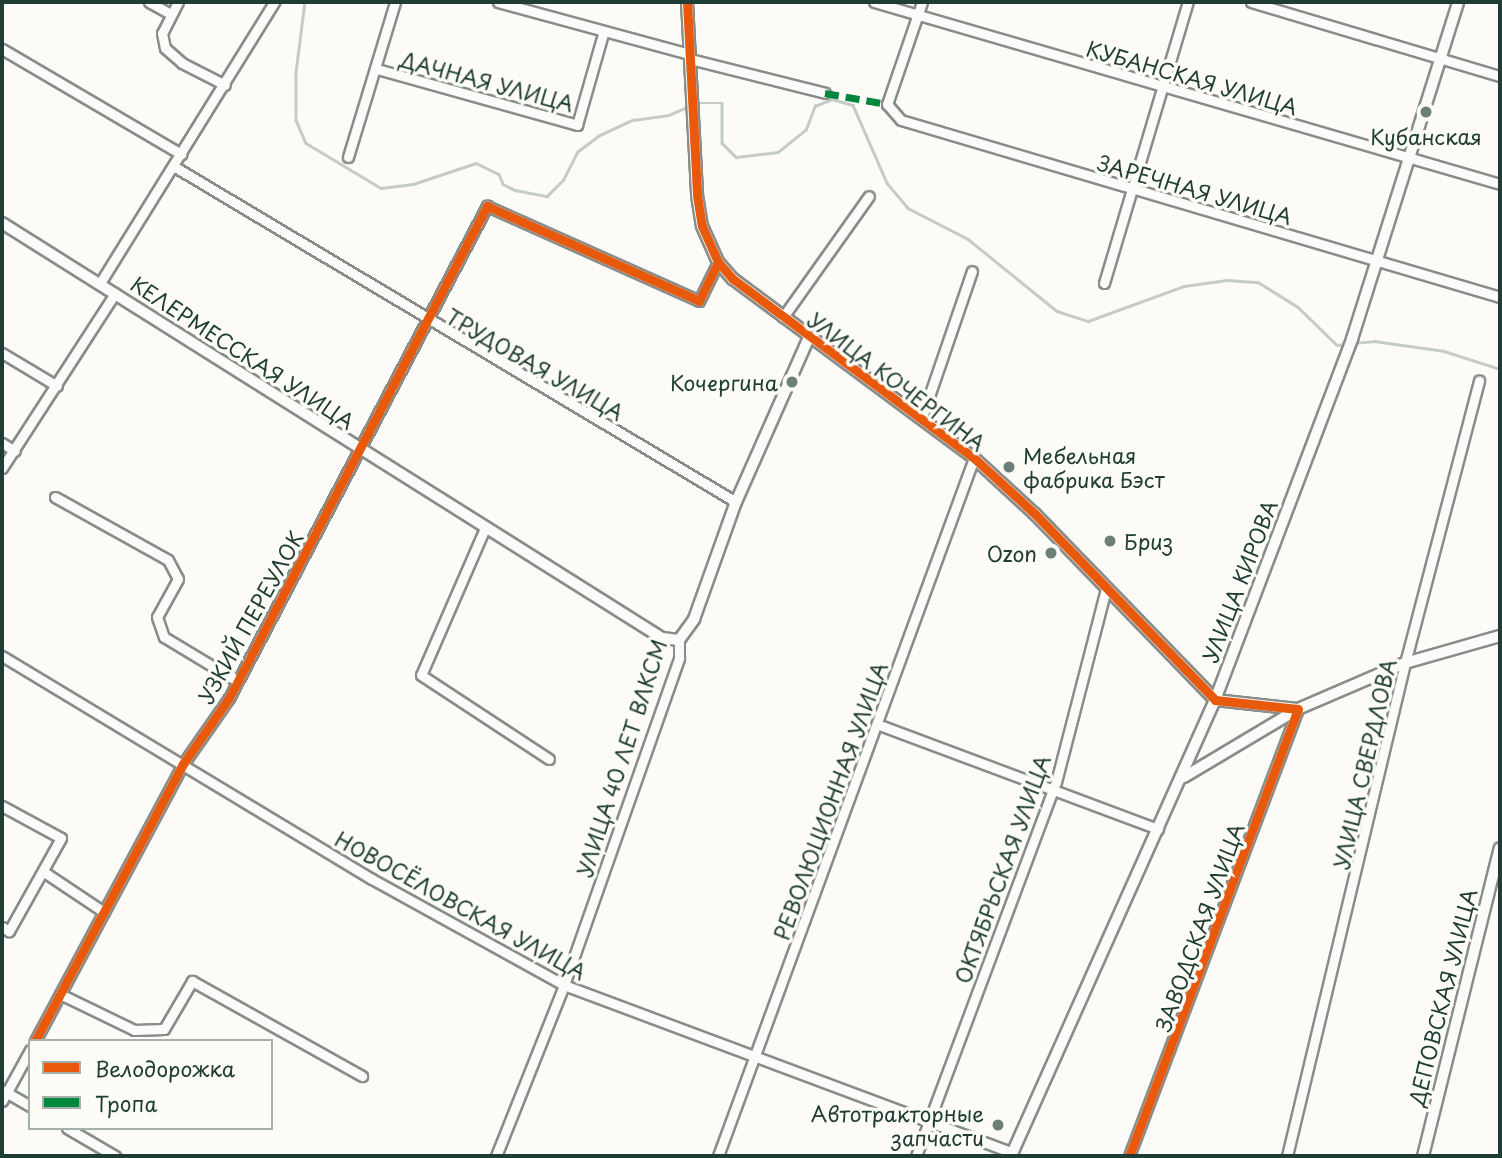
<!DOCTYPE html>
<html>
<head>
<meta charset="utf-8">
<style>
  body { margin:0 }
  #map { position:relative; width:1502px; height:1158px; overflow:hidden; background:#fcfbf8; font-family:"Playpen Sans",sans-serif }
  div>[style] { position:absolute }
  .stream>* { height:2.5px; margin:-1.25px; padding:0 1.25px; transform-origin:1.25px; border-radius:1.25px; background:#c5ccc6 }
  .roads { filter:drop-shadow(2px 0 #888d8a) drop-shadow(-2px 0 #888d8a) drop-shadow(0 2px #888d8a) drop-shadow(0 -2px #888d8a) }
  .minor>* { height:9px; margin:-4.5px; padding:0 4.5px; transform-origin:4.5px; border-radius:4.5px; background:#fbfbf9 }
  .tertiary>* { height:10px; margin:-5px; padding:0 5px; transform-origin:5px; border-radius:5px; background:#fbfbf9 }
  .quiet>* { height:7px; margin-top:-3.5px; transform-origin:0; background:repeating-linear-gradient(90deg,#00873e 0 14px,transparent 0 21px) }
  .cycleway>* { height:9px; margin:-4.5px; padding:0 4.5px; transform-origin:4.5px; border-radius:4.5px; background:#e8590c }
  .dots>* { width:19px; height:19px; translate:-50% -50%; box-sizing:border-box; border:4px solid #fdfcf7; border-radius:50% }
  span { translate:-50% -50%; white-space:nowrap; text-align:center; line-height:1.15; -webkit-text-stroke:7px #fdfcf7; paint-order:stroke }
  .street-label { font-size:21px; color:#1f3d34 }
  .poi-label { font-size:21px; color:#1f3d34 }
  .right { translate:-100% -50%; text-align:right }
  .left { translate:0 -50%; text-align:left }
  .frame { position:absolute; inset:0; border:4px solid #1f3d34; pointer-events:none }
  .legend { position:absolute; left:28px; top:1039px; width:245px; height:91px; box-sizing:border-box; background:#fdfcf7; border:2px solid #a4b0a9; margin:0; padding:9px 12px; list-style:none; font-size:21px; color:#1f3d34 }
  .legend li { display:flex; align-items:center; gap:14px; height:35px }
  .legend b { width:35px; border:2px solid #a4b0a9 }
</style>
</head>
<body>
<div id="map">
  <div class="stream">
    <div style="left:305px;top:2px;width:71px;rotate:97.3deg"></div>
    <div style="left:296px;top:72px;width:48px;rotate:90deg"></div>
    <div style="left:296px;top:120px;width:25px;rotate:67deg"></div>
    <div style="left:306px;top:143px;width:87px;rotate:31deg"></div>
    <div style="left:381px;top:188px;width:32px;rotate:-7deg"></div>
    <div style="left:413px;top:184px;width:66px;rotate:-18.4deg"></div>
    <div style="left:476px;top:163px;width:25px;rotate:26deg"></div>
    <div style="left:499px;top:174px;width:11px;rotate:68deg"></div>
    <div style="left:503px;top:184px;width:13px;rotate:27deg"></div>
    <div style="left:515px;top:190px;width:33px;rotate:11deg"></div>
    <div style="left:547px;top:196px;width:23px;rotate:-45deg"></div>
    <div style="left:563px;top:180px;width:31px;rotate:-63deg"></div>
    <div style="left:577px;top:152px;width:26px;rotate:-37deg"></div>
    <div style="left:598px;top:136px;width:38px;rotate:-25deg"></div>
    <div style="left:633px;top:120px;width:36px;rotate:-8deg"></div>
    <div style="left:669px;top:115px;width:20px;rotate:-24deg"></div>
    <div style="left:697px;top:103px;width:25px"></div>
    <div style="left:722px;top:103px;width:40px;rotate:90deg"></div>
    <div style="left:722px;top:143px;width:20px;rotate:45deg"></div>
    <div style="left:736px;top:157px;width:42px;rotate:-6.8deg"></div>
    <div style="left:778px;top:152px;width:36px;rotate:-39deg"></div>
    <div style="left:806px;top:129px;width:25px;rotate:-69deg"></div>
    <div style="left:815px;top:106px;width:18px;rotate:-22deg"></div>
    <div style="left:832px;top:99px;width:22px;rotate:16deg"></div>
    <div style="left:853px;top:105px;width:85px;rotate:66.4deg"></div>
    <div style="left:887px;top:183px;width:33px;rotate:50deg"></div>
    <div style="left:908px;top:208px;width:68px;rotate:27.3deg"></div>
    <div style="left:968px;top:239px;width:114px;rotate:39deg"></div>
    <div style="left:1057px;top:311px;width:33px;rotate:18deg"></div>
    <div style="left:1088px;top:321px;width:102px;rotate:-20deg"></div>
    <div style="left:1184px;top:286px;width:43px;rotate:-7.9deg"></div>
    <div style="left:1227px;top:280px;width:31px;rotate:4deg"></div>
    <div style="left:1258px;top:282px;width:47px;rotate:32deg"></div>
    <div style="left:1298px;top:307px;width:54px;rotate:44.3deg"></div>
    <div style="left:1337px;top:345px;width:10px;rotate:-6deg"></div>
    <div style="left:1353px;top:343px;width:21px;rotate:-5deg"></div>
    <div style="left:1374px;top:341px;width:71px;rotate:8.1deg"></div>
    <div style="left:1444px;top:351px;width:59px;rotate:17.8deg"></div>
  </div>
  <div class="roads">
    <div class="minor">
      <div style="left:149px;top:2px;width:25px;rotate:29deg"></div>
      <div style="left:178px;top:2px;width:35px;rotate:117deg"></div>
      <div style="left:162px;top:33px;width:15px;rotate:79deg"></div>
      <div style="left:165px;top:48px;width:23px;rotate:41deg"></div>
      <div style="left:182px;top:63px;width:48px;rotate:27.1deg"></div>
      <div style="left:498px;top:2px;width:198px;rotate:15.2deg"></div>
      <div style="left:874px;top:2px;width:652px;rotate:16.21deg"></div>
      <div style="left:922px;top:2px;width:108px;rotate:108.9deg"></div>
      <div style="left:887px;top:104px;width:21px;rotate:49deg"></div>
      <div style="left:901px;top:120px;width:625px;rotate:16.46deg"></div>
      <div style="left:1251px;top:2px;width:260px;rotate:16.6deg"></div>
      <div style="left:2px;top:49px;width:208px;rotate:30.4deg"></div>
      <div style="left:690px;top:59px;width:139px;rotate:14.1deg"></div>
      <div style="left:377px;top:69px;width:208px;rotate:15.6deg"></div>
      <div style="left:577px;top:125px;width:95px;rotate:-74.1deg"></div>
      <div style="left:348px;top:157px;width:162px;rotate:-73.1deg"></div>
      <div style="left:175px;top:167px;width:653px;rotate:30.84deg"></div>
      <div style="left:100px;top:283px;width:331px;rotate:-58.2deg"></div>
      <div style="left:1104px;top:283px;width:293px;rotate:-73.4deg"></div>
      <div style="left:783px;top:317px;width:148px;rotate:-54.6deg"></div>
      <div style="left:2px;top:353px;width:64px;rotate:31deg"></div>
      <div style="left:922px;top:417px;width:154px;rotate:-71.1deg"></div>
      <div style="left:2px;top:443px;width:15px;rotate:32deg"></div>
      <div style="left:2px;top:468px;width:208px;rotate:-57.1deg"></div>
      <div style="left:55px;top:497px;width:129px;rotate:29.1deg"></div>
      <div style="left:168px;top:560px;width:21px;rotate:62deg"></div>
      <div style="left:178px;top:579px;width:43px;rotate:118.9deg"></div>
      <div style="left:157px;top:617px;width:21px;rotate:71deg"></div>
      <div style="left:164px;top:637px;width:85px;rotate:31.1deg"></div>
      <div style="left:485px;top:528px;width:160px;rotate:113.5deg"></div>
      <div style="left:421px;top:675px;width:153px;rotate:33.3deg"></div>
      <div style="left:2px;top:656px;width:432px;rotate:31.1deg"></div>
      <div style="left:372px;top:879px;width:219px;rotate:28.9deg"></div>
      <div style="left:564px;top:985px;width:479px;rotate:20.5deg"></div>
      <div style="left:877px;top:724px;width:300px;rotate:20.5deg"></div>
      <div style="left:2px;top:806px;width:67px;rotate:28.5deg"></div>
      <div style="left:61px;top:838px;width:107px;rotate:119.2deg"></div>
      <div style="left:9px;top:931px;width:8px;rotate:-150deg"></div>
      <div style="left:44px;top:872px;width:72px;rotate:33.7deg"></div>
      <div style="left:60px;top:994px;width:82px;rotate:25.9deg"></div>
      <div style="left:134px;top:1030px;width:30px;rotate:-2deg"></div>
      <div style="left:164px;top:1029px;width:56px;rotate:-59.7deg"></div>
      <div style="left:192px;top:981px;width:195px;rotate:29.2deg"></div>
      <div style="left:35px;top:1041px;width:314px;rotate:-61.9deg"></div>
      <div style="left:183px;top:764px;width:80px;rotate:-55.1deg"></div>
      <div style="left:229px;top:698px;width:556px;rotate:-62.33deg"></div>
      <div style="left:487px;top:206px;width:232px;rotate:24.1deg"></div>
      <div style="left:699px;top:301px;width:43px;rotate:-64deg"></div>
      <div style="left:4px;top:1091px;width:30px;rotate:30deg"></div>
      <div style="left:2px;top:1101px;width:58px;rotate:-61.2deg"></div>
      <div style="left:67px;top:1128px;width:56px;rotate:30.3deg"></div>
      <div style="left:496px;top:1156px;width:184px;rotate:-68.3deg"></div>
      <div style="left:564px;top:985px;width:347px;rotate:-70.6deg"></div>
      <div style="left:679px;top:658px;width:18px;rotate:-90deg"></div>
      <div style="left:718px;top:1156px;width:743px;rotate:-69.86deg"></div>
      <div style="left:916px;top:1156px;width:399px;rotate:-69.5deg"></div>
      <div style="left:1056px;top:782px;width:200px;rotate:-75.5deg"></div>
      <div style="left:1129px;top:1156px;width:478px;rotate:-69.3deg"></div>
      <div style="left:1287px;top:1156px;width:507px;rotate:-76.54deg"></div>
      <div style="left:1405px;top:663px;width:292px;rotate:-75.3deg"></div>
    </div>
    <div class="tertiary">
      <div style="left:687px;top:2px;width:193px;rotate:87deg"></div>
      <div style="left:697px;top:195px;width:31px;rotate:81deg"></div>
      <div style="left:702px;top:226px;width:39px;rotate:66deg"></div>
      <div style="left:718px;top:262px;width:23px;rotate:49deg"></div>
      <div style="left:733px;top:279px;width:300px;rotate:36.6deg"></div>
      <div style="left:974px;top:458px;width:83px;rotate:42.6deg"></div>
      <div style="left:1035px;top:514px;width:259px;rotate:45.9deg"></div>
      <div style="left:1215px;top:700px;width:83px;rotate:6.2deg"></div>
      <div style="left:2px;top:223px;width:780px;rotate:32.16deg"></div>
      <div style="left:662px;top:638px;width:17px;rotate:7deg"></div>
      <div style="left:679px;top:640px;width:26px;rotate:-54deg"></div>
      <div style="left:694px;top:619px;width:124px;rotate:-70.3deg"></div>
      <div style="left:736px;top:502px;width:180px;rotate:-66.1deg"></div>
      <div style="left:1184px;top:777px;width:133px;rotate:-30.8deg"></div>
      <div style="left:1298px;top:709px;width:116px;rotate:-23.3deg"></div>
      <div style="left:1405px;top:663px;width:99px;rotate:-15.9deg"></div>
      <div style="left:1011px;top:1156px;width:500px;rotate:-65.9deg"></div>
      <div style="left:1215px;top:700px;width:386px;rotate:-69.2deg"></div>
      <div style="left:1352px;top:339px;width:353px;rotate:-72.5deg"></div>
      <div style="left:1423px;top:1156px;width:317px;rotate:-76deg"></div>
    </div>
  </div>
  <div class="quiet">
    <div style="left:825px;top:93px;width:63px;rotate:10.1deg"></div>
  </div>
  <div class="cycleway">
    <div style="left:687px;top:2px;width:193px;rotate:87deg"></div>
    <div style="left:697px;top:195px;width:31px;rotate:81deg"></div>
    <div style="left:702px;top:226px;width:39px;rotate:66deg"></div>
    <div style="left:718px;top:262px;width:23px;rotate:49deg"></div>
    <div style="left:733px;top:279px;width:300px;rotate:36.6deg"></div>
    <div style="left:974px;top:458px;width:83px;rotate:42.6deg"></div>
    <div style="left:1035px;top:514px;width:259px;rotate:45.9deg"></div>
    <div style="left:1215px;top:700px;width:83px;rotate:6.2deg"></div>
    <div style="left:1298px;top:709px;width:478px;rotate:110.7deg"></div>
    <div style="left:35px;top:1041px;width:314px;rotate:-61.9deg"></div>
    <div style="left:183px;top:764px;width:80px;rotate:-55.1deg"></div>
    <div style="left:229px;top:698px;width:556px;rotate:-62.33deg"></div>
    <div style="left:487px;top:206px;width:232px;rotate:24.1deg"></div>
    <div style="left:699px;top:301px;width:43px;rotate:-64deg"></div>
  </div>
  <div class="dots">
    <div style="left:1426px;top:112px;background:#6c8079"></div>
    <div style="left:792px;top:382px;background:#6c8079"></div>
    <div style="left:1009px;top:467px;background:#6c8079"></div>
    <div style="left:1110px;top:541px;background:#6c8079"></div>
    <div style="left:1051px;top:553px;background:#6c8079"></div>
    <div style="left:998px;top:1125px;background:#6c8079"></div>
  </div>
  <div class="street-label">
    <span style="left:1192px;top:77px;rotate:16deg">КУБАНСКАЯ УЛИЦА</span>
    <span style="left:487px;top:81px;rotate:15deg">ДАЧНАЯ УЛИЦА</span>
    <span style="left:1195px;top:189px;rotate:16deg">ЗАРЕЧНАЯ УЛИЦА</span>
    <span style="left:243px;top:352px;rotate:33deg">КЕЛЕРМЕССКАЯ УЛИЦА</span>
    <span style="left:535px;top:364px;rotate:30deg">ТРУДОВАЯ УЛИЦА</span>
    <span style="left:897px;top:381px;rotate:37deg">УЛИЦА КОЧЕРГИНА</span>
    <span style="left:1239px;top:581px;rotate:-69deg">УЛИЦА КИРОВА</span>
    <span style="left:250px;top:617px;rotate:-61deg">УЗКИЙ ПЕРЕУЛОК</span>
    <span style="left:621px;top:758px;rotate:-72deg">УЛИЦА 40 ЛЕТ ВЛКСМ</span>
    <span style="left:1364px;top:764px;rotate:-77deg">УЛИЦА СВЕРДЛОВА</span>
    <span style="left:830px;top:801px;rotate:-70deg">РЕВОЛЮЦИОННАЯ УЛИЦА</span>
    <span style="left:1002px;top:869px;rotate:-70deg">ОКТЯБРЬСКАЯ УЛИЦА</span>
    <span style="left:461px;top:905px;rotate:29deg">НОВОСЁЛОВСКАЯ УЛИЦА</span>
    <span style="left:1199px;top:927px;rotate:-70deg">ЗАВОДСКАЯ УЛИЦА</span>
    <span style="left:1442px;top:997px;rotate:-76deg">ДЕПОВСКАЯ УЛИЦА</span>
  </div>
  <div class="poi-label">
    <span style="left:1426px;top:136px">Кубанская</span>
    <span class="right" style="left:778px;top:382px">Кочергина</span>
    <span class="left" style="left:1023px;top:467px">Мебельная<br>фабрика Бэст</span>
    <span class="left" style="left:1124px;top:541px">Бриз</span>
    <span class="right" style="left:1037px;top:553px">Ozon</span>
    <span class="right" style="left:984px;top:1125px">Автотракторные<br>запчасти</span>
  </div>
  <div class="frame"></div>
  <ul class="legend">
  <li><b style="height:9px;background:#e8590c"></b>Велодорожка</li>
  <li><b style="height:9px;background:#00873e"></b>Тропа</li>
  </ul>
</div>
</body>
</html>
